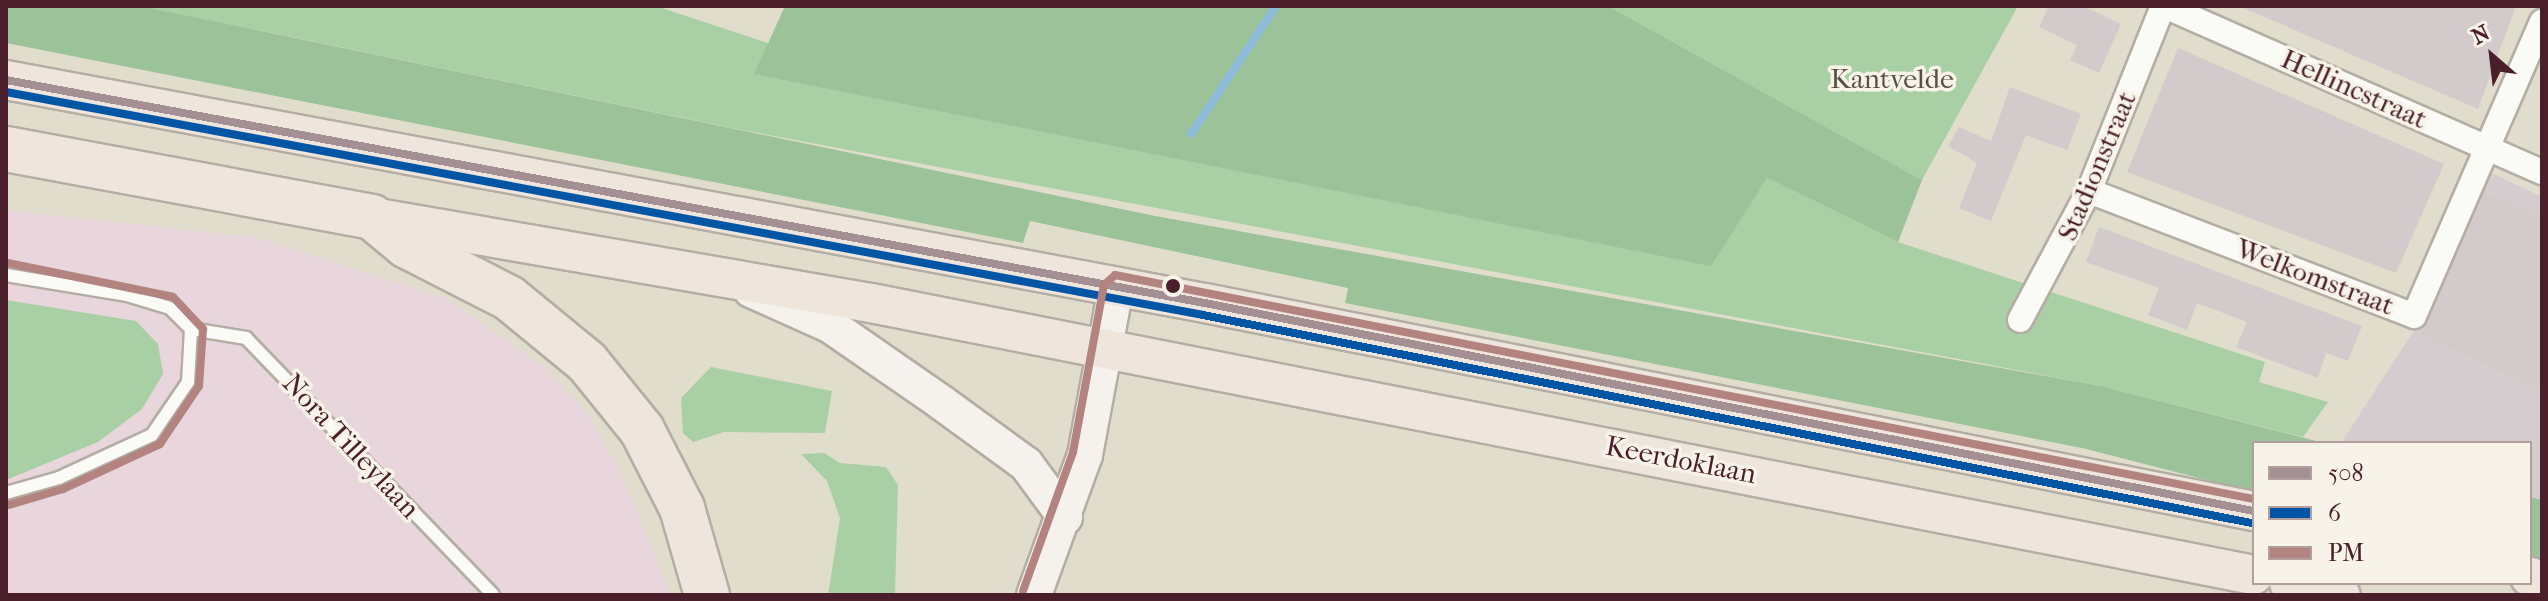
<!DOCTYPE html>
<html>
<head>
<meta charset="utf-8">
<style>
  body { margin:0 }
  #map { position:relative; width:2548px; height:601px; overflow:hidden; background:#e1ddcc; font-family:"IM FELL French Canon",serif }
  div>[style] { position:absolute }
  .built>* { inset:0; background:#e8d6dc }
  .industrial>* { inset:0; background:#d5ccd0 }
  .green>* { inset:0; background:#a9d0a4 }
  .forest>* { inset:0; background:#9cc29a }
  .stream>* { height:8px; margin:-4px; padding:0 4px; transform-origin:4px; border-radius:4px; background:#8ebbda }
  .building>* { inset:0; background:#d2cacb }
  .roads { filter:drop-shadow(2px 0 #b4ada3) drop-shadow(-2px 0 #b4ada3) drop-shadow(0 2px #b4ada3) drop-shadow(0 -2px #b4ada3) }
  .lane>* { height:12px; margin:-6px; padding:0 6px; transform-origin:6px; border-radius:6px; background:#fafaf7 }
  .street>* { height:24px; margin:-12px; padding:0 12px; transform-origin:12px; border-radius:12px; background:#fafaf7 }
  .secondary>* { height:34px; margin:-17px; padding:0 17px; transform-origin:17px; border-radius:17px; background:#f5f1ed }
  .primary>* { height:38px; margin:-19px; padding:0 19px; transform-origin:19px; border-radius:19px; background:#eee5dd }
  .highway>* { height:44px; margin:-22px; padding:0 22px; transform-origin:22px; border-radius:22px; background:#eee5dd }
  .bus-1>* { height:8px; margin:-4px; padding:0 4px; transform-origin:4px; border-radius:4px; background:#a48f95 }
  .bus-2>* { height:8px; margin:-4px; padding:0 4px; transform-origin:4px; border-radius:4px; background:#0056a4 }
  .bus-3>* { height:8px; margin:-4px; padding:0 4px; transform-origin:4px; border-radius:4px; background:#b38380 }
  .dots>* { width:22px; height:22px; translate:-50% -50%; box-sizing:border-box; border:4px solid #f7f3e8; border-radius:50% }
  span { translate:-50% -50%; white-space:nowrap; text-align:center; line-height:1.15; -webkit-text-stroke:7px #f7f3e8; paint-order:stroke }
  .park-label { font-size:28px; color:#595146 }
  .street-label { font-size:28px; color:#4a1f2b }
  .frame { position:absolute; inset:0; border:8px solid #4a1f2b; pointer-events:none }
  .legend { position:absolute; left:2252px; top:441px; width:280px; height:144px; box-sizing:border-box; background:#f7f3e8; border:2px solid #b29e9c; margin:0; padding:10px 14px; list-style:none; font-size:24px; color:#4a1f2b }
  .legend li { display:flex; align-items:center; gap:16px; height:40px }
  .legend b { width:40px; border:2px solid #b29e9c }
  .north { position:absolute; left:2452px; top:16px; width:80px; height:80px; -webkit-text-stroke:6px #f7f3e8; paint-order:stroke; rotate:332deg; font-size:22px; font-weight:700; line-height:32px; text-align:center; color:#4a1f2b }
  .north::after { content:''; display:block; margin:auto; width:28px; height:36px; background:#4a1f2b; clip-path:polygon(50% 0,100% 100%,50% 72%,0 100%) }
</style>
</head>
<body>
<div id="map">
  <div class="built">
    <div style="clip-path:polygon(6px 210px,254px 237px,447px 298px,546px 368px,588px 414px,622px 475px,671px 595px,6px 595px)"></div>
  </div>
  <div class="industrial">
    <div style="clip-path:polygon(2488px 171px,2542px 197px,2542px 500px,2530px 497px,2530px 443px,2341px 443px,2413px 332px)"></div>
  </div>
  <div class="green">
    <div style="clip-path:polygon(141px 6px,656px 6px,768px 43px,1767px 178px,1898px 242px,2265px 362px,2259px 382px,2328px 402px,2303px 437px,2101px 386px,732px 128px)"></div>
    <div style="clip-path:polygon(1608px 6px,2018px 6px,1922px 180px)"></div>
    <div style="clip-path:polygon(6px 300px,136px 321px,158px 344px,163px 374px,142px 409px,98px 442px,6px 480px)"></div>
    <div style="clip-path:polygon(711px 367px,832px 391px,825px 433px,724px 432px,693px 442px,683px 433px,681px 398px)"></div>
    <div style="clip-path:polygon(824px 453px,840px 463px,886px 467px,898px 485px,895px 595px,828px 595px,840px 518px,827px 481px,801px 454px)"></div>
  </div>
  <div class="forest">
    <div style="clip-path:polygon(6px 6px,141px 6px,1155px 216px,2101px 386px,2324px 443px,2254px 443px,2254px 492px,2082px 448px,1345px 303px,1348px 288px,1030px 221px,1023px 243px,6px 43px)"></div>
    <div style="clip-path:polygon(785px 6px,1608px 6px,1922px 180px,1898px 242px,1767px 178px,1711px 266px,754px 74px)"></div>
    <div style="clip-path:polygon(2530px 497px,2542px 500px,2542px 567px,2530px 564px)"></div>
  </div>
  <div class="stream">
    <div style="left:1191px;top:134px;width:154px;rotate:-56.4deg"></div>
  </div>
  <div class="building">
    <div style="clip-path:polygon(2049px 6px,2083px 6px,2121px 24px,2099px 73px,2070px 60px,2077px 45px,2039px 27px)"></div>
    <div style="clip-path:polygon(2239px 6px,2516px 6px,2478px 109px)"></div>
    <div style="clip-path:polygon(2178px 48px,2444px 164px,2396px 273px,2127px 172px)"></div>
    <div style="clip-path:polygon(2010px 87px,2081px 114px,2067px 150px,2026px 135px,1991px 221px,1959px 208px,1977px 163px,1948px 146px,1959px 127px,1991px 141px)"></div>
    <div style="clip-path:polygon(2484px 192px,2542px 218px,2542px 390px,2420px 334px)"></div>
    <div style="clip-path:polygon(2099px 227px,2362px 326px,2348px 361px,2326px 353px,2318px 378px,2236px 347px,2247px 322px,2197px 303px,2187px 330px,2148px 315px,2159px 288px,2086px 262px)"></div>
  </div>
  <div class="roads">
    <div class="lane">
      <div style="left:6px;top:275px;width:123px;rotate:9.4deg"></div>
      <div style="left:127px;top:295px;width:45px;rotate:16.8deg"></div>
      <div style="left:170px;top:308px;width:30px;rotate:45deg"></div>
      <div style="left:191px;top:329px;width:53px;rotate:93.2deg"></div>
      <div style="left:188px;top:382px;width:64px;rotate:124.2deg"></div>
      <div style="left:152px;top:435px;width:102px;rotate:155.2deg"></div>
      <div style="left:59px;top:478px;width:55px;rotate:164.2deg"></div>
      <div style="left:191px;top:329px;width:56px;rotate:9.3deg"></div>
      <div style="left:246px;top:338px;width:356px;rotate:46.1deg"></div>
    </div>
    <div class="street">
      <div style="left:2165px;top:6px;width:412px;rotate:23.8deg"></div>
      <div style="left:2089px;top:191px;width:348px;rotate:21deg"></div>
      <div style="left:2414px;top:316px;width:321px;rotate:-66.5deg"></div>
      <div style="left:2020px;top:320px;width:146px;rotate:-61.9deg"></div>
      <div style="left:2089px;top:191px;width:199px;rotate:-68.2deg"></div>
    </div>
    <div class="secondary">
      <div style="left:751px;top:290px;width:88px;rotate:24.2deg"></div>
      <div style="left:831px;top:326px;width:135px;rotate:34.7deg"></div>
      <div style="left:942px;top:403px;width:104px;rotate:36deg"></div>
      <div style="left:1026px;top:464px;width:66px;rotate:53.7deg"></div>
      <div style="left:1034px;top:595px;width:149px;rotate:-70deg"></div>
      <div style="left:1085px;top:455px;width:171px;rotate:-79.5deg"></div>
    </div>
    <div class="primary">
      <div style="left:6px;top:80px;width:1220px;rotate:10.54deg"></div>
      <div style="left:1205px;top:303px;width:1069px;rotate:11.22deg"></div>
      <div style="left:372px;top:217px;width:506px;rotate:9.78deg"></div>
      <div style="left:871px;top:303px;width:1409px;rotate:11.13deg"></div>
      <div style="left:2530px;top:577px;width:13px;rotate:18deg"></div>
      <div style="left:2289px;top:583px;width:53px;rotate:13deg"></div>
    </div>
    <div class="highway">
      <div style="left:6px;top:149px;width:372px;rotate:10.5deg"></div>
      <div style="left:372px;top:217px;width:45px;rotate:39.6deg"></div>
      <div style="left:407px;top:246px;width:114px;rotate:27deg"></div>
      <div style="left:509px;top:298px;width:101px;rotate:39.4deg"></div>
      <div style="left:587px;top:362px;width:87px;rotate:51deg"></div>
      <div style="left:642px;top:430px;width:88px;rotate:62.9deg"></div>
      <div style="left:682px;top:508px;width:91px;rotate:74deg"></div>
    </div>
  </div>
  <div class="bus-1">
    <div style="left:6px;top:80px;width:1220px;rotate:10.54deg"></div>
    <div style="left:1205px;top:303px;width:1069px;rotate:11.22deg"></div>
  </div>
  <div class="bus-2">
    <div style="left:6px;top:92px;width:1218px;rotate:10.55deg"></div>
    <div style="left:1203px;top:315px;width:1069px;rotate:11.22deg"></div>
  </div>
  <div class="bus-3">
    <div style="left:8px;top:263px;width:168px;rotate:11.6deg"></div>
    <div style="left:173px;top:297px;width:44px;rotate:46.8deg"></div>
    <div style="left:203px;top:329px;width:57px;rotate:94deg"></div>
    <div style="left:199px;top:386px;width:70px;rotate:123.9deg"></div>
    <div style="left:160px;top:444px;width:107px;rotate:155.1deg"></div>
    <div style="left:63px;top:489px;width:56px;rotate:163.5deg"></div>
    <div style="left:1023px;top:591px;width:148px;rotate:-70.2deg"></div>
    <div style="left:1073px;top:452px;width:170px;rotate:-79.5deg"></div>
    <div style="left:1104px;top:285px;width:15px;rotate:-42deg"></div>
    <div style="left:1115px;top:275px;width:1161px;rotate:11.13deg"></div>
  </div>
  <div class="dots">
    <div style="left:1173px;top:286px;background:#4a1f2b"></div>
  </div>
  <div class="park-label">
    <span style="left:1892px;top:79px">Kantvelde</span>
  </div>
  <div class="street-label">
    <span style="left:2354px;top:89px;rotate:24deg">Hellincstraat</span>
    <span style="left:2097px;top:166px;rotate:-67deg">Stadionstraat</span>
    <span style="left:2315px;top:277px;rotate:21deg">Welkomstraat</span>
    <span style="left:351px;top:446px;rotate:47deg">Nora Tilleylaan</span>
    <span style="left:1681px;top:460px;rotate:11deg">Keerdoklaan</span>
  </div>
  <div class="frame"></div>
  <ul class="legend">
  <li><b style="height:10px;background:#a48f95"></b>508</li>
  <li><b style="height:10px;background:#0056a4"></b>6</li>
  <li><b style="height:10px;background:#b38380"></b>PM</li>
  </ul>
  <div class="north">N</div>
</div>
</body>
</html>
